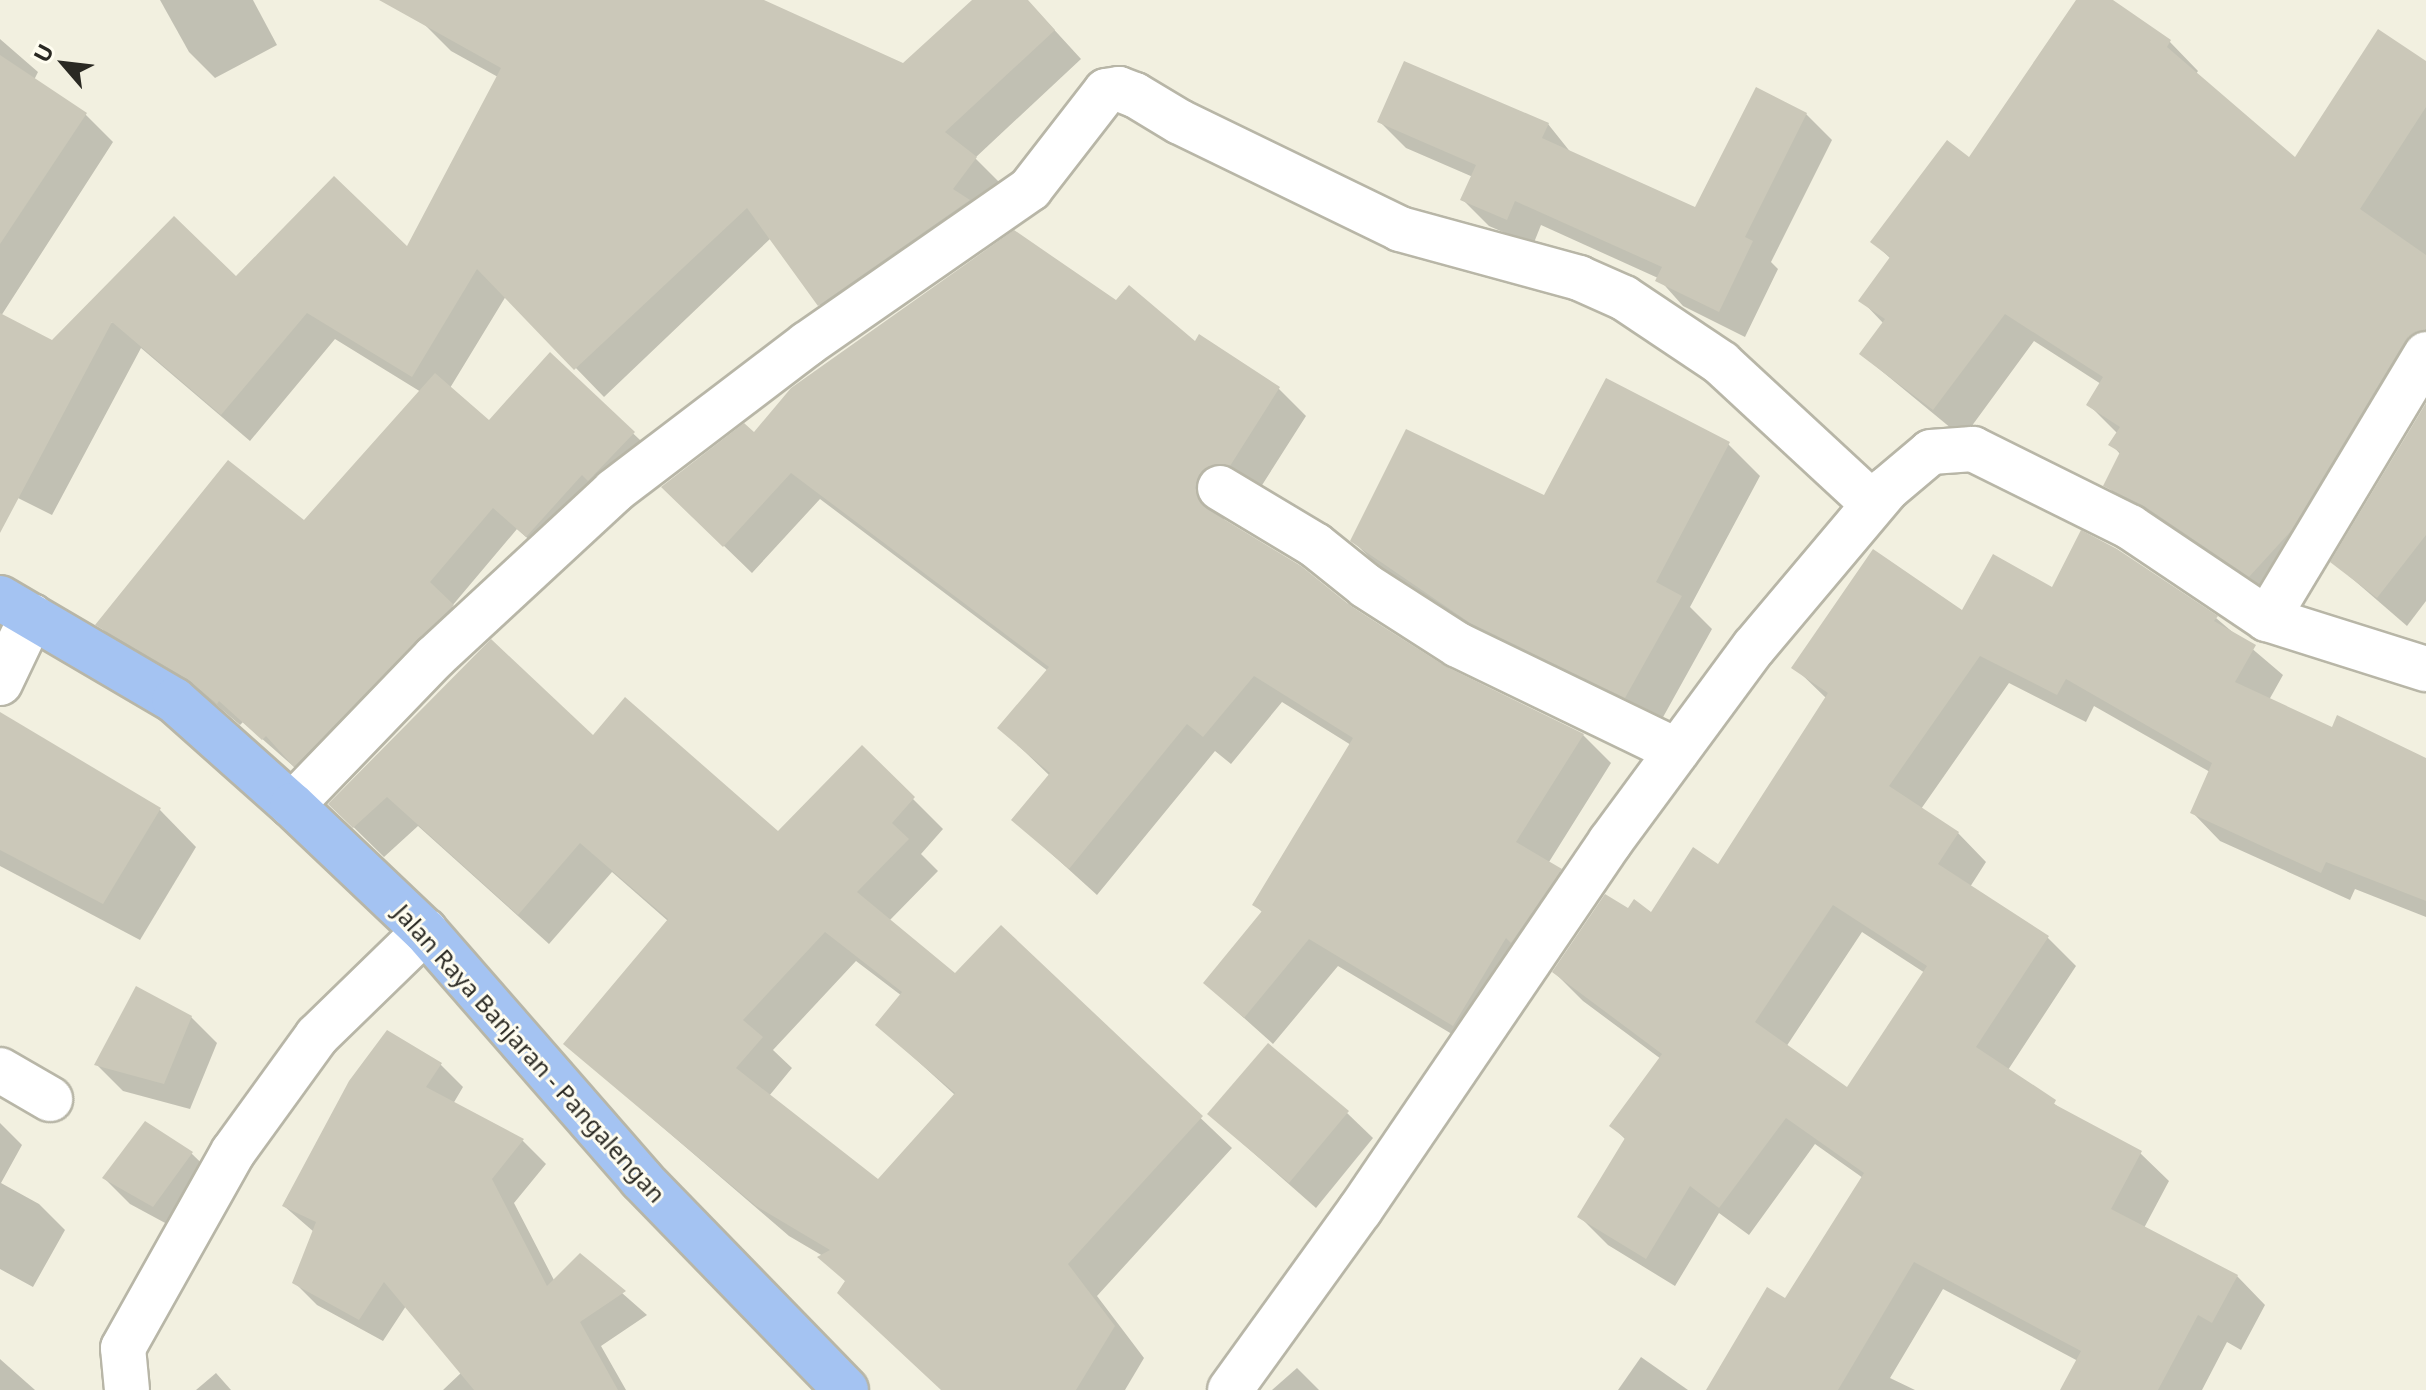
<!DOCTYPE html>
<html>
<head>
<meta charset="utf-8">
<style>
  body { margin:0 }
  #map { position:relative; width:2426px; height:1390px; overflow:hidden; background:#f2f0e0; font-family:"Noto Sans",sans-serif }
  div>[style] { position:absolute }
  .shadow>* { inset:0; background:#0003 }
  .building>* { inset:0; background:#cbc8b9 }
  .roads { filter:drop-shadow(2px 0 #b8b6a7) drop-shadow(-2px 0 #b8b6a7) drop-shadow(0 2px #b8b6a7) drop-shadow(0 -2px #b8b6a7) }
  .minor>* { height:44px; margin:-22px; padding:0 22px; transform-origin:22px; border-radius:22px; background:#fff }
  .primary>* { height:44px; margin:-22px; padding:0 22px; transform-origin:22px; border-radius:22px; background:#a4c3f2 }
  span { translate:-50% -50%; white-space:nowrap; text-align:center; line-height:1.15; -webkit-text-stroke:6px #fffdf0; paint-order:stroke }
  .street-label { font-size:24px; color:#2a2923 }
  .north { position:absolute; left:24px; top:24px; width:80px; height:80px; -webkit-text-stroke:6px #fffdf0; paint-order:stroke; rotate:298deg; font-size:22px; font-weight:700; line-height:32px; text-align:center; color:#2a2923 }
  .north::after { content:''; display:block; margin:auto; width:28px; height:36px; background:#2a2923; clip-path:polygon(50% 0,100% 100%,50% 72%,0 100%) }
</style>
</head>
<body>
<div id="map">
  <div class="shadow">
    <div style="clip-path:polygon(160px 0,253px 0,277px 45px,215px 78px,189px 52px)"></div>
    <div style="clip-path:polygon(437px 0,754px 0,903px 66px,975px 0,1027px 0,1081px 59px,975px 158px,1003px 186px,847px 332px,820px 305px,771px 238px,604px 397px,506px 296px,450px 388px,489px 423px,550px 355px,657px 456px,550px 558px,517px 529px,452px 606px,476px 629px,318px 788px,243px 722px,240px 725px,212px 701px,120px 647px,98px 624px,304px 523px,421px 392px,335px 339px,250px 441px,141px 348px,52px 515px,0 489px,0 39px,38px 72px,34px 80px,85px 114px,113px 142px,1px 316px,53px 343px,236px 279px,407px 249px,498px 77px,451px 51px,423px 23px)"></div>
    <div style="clip-path:polygon(2078px 0,2109px 0,2170px 42px,2198px 71px,2196px 74px,2296px 160px,2426px 63px,2426px 381px,2279px 604px,2135px 514px,2106px 485px,2121px 455px,2111px 444px,2118px 434px,2088px 404px,2101px 384px,2034px 341px,1963px 438px,1861px 354px,1884px 324px,1861px 300px,1891px 259px,1873px 242px,1969px 159px)"></div>
    <div style="clip-path:polygon(1806px 114px,1832px 140px,1771px 262px,1778px 269px,1745px 337px,1683px 306px,1658px 278px,1541px 225px,1533px 245px,1489px 226px,1463px 200px,1473px 177px,1406px 148px,1380px 122px,1548px 124px,1572px 154px,1696px 209px)"></div>
    <div style="clip-path:polygon(1117px 302px,1279px 389px,1306px 416px,1257px 493px,1226px 502px,1224px 522px,1444px 668px,1583px 735px,1611px 763px,1549px 862px,1588px 898px,1482px 1052px,1338px 966px,1273px 1044px,1205px 983px,1263px 913px,1255px 905px,1351px 745px,1282px 702px,1231px 764px,1215px 751px,1097px 895px,1014px 820px,1050px 776px,1000px 728px,1048px 671px,820px 499px,752px 573px,691px 514px,755px 435px)"></div>
    <div style="clip-path:polygon(2426px 406px,2426px 601px,2407px 626px,2333px 562px)"></div>
    <div style="clip-path:polygon(1728px 444px,1760px 476px,1690px 607px,1712px 629px,1657px 728px,1504px 654px,1384px 572px,1353px 541px,1545px 498px)"></div>
    <div style="clip-path:polygon(evenodd,2053px 590px,2216px 618px,2283px 675px,2269px 700px,2333px 729px,2426px 760px,2426px 917px,2355px 889px,2350px 900px,2220px 841px,2192px 812px,2210px 772px,2094px 706px,2086px 722px,2009px 683px,1921px 809px,1958px 833px,1986px 862px,1970px 887px,2048px 938px,2076px 966px,2008px 1070px,2068px 1114px,2140px 1153px,2169px 1181px,2144px 1228px,2237px 1276px,2265px 1305px,2241px 1350px,2227px 1342px,2202px 1390px,2062px 1390px,2078px 1361px,1943px 1289px,1890px 1378px,1915px 1390px,1709px 1390px,1786px 1300px,1863px 1178px,1815px 1144px,1749px 1235px,1719px 1213px,1675px 1286px,1608px 1245px,1579px 1216px,1626px 1140px,1612px 1126px,1661px 1059px,1583px 1001px,1554px 972px,1628px 911px,1651px 915px,1719px 867px,1827px 699px,1794px 667px,2053px 590px,1862px 932px,1925px 973px,1848px 1090px,1786px 1047px,1862px 932px)"></div>
    <div style="clip-path:polygon(0 724px,160px 810px,196px 847px,140px 940px,0 866px)"></div>
    <div style="clip-path:polygon(evenodd,593px 738px,778px 833px,862px 748px,943px 829px,921px 854px,938px 871px,889px 921px,955px 976px,1001px 928px,1232px 1148px,1097px 1296px,1144px 1358px,1125px 1390px,942px 1390px,823px 1256px,789px 1236px,566px 1044px,668px 921px,612px 872px,549px 944px,418px 826px,384px 857px,330px 804px,593px 738px,856px 961px,902px 996px,878px 1025px,955px 1095px,879px 1182px,769px 1096px,792px 1068px,773px 1050px,856px 961px)"></div>
    <div style="clip-path:polygon(191px 1017px,217px 1043px,190px 1109px,123px 1091px,97px 1065px)"></div>
    <div style="clip-path:polygon(440px 1064px,463px 1087px,453px 1104px,523px 1141px,546px 1164px,514px 1203px,555px 1282px,580px 1256px,647px 1315px,601px 1346px,626px 1390px,443px 1390px,462px 1372px,406px 1306px,383px 1341px,317px 1305px,294px 1282px,314px 1232px,284px 1206px)"></div>
    <div style="clip-path:polygon(1347px 1113px,1373px 1138px,1316px 1208px,1209px 1114px)"></div>
    <div style="clip-path:polygon(0 1123px,22px 1145px,1px 1183px,39px 1204px,65px 1230px,33px 1287px,0 1269px)"></div>
    <div style="clip-path:polygon(145px 1124px,192px 1154px,218px 1179px,180px 1231px,130px 1204px,104px 1178px)"></div>
    <div style="clip-path:polygon(1641px 1357px,1688px 1390px,1618px 1390px)"></div>
    <div style="clip-path:polygon(0 1359px,35px 1390px,0 1390px)"></div>
    <div style="clip-path:polygon(1297px 1368px,1319px 1390px,1272px 1390px)"></div>
    <div style="clip-path:polygon(216px 1373px,231px 1390px,196px 1390px)"></div>
  </div>
  <div class="building">
    <div style="clip-path:polygon(379px 0,764px 0,903px 63px,972px 0,1028px 0,1055px 30px,945px 132px,977px 157px,953px 189px,970px 200px,818px 306px,747px 208px,574px 370px,477px 269px,412px 377px,307px 313px,221px 415px,112px 322px,0 533px,0 313px,52px 340px,174px 216px,236px 276px,334px 176px,407px 246px,501px 68px)"></div>
    <div style="clip-path:polygon(2076px 0,2113px 0,2171px 40px,2167px 47px,2295px 157px,2378px 29px,2426px 61px,2426px 107px,2360px 209px,2426px 255px,2426px 329px,2405px 341px,2291px 531px,2249px 577px,2144px 506px,2103px 486px,2120px 452px,2108px 445px,2120px 427px,2086px 405px,2103px 377px,2005px 314px,1933px 410px,1859px 354px,1885px 319px,1858px 301px,1890px 257px,1870px 242px,1947px 140px,1969px 157px)"></div>
    <div style="clip-path:polygon(0 55px,87px 113px,0 244px)"></div>
    <div style="clip-path:polygon(1404px 61px,1549px 123px,1542px 138px,1695px 207px,1756px 87px,1807px 113px,1745px 237px,1753px 241px,1719px 312px,1655px 281px,1662px 267px,1515px 201px,1507px 220px,1460px 200px,1476px 165px,1377px 122px)"></div>
    <div style="clip-path:polygon(1014px 230px,1116px 300px,1129px 285px,1195px 341px,1199px 334px,1280px 387px,1230px 466px,1209px 466px,1199px 475px,1195px 488px,1207px 509px,1301px 566px,1352px 607px,1445px 666px,1584px 734px,1516px 842px,1562px 869px,1511px 943px,1506px 938px,1453px 1026px,1309px 939px,1244px 1018px,1203px 983px,1262px 911px,1252px 905px,1353px 738px,1254px 676px,1203px 737px,1187px 724px,1069px 869px,1011px 820px,1050px 773px,997px 728px,1049px 667px,791px 473px,723px 547px,661px 487px,744px 423px,754px 432px,791px 388px)"></div>
    <div style="clip-path:polygon(550px 352px,635px 432px,588px 481px,582px 475px,526px 537px,493px 508px,430px 582px,454px 605px,294px 767px,266px 736px,262px 740px,219px 701px,217px 704px,187px 679px,95px 625px,228px 460px,304px 520px,435px 373px,489px 420px)"></div>
    <div style="clip-path:polygon(1606px 378px,1730px 442px,1656px 582px,1682px 596px,1625px 698px,1470px 623px,1350px 541px,1406px 429px,1544px 495px)"></div>
    <div style="clip-path:polygon(2426px 403px,2426px 535px,2377px 598px,2330px 562px)"></div>
    <div style="clip-path:polygon(evenodd,2081px 530px,2117px 549px,2218px 616px,2214px 621px,2256px 645px,2235px 682px,2332px 727px,2337px 715px,2426px 758px,2426px 901px,2326px 862px,2321px 873px,2190px 813px,2212px 763px,2066px 679px,2057px 695px,1980px 656px,1889px 786px,1959px 832px,1938px 864px,2049px 936px,1976px 1047px,2056px 1100px,2054px 1104px,2142px 1151px,2111px 1209px,2238px 1275px,2212px 1323px,2198px 1315px,2158px 1390px,2060px 1390px,2081px 1351px,1914px 1262px,1838px 1390px,1706px 1390px,1767px 1287px,1785px 1298px,1864px 1173px,1786px 1118px,1719px 1208px,1690px 1186px,1646px 1259px,1577px 1217px,1625px 1138px,1609px 1126px,1662px 1054px,1552px 972px,1605px 894px,1628px 908px,1634px 899px,1651px 912px,1693px 847px,1718px 864px,1828px 693px,1791px 668px,1873px 549px,1962px 610px,1993px 554px,2052px 587px,2081px 530px,1833px 905px,1927px 966px,1847px 1087px,1755px 1022px,1833px 905px)"></div>
    <div style="clip-path:polygon(evenodd,491px 639px,593px 735px,625px 697px,778px 831px,862px 745px,915px 797px,892px 823px,909px 839px,857px 892px,955px 973px,1001px 925px,1203px 1116px,1068px 1264px,1115px 1326px,1076px 1390px,941px 1390px,837px 1293px,845px 1281px,817px 1257px,830px 1250px,756px 1206px,563px 1044px,668px 919px,580px 843px,518px 915px,387px 797px,353px 828px,328px 804px,491px 639px,825px 932px,902px 992px,875px 1025px,955px 1093px,878px 1179px,736px 1068px,763px 1037px,743px 1020px,825px 932px)"></div>
    <div style="clip-path:polygon(0 712px,161px 808px,103px 904px,0 850px)"></div>
    <div style="clip-path:polygon(136px 986px,192px 1016px,164px 1084px,94px 1065px)"></div>
    <div style="clip-path:polygon(387px 1030px,442px 1063px,426px 1087px,524px 1139px,492px 1179px,547px 1286px,580px 1253px,626px 1291px,580px 1322px,618px 1390px,474px 1390px,384px 1282px,359px 1320px,292px 1283px,316px 1222px,282px 1206px,349px 1081px)"></div>
    <div style="clip-path:polygon(1268px 1043px,1349px 1111px,1289px 1183px,1207px 1114px)"></div>
    <div style="clip-path:polygon(145px 1121px,193px 1152px,153px 1207px,102px 1178px)"></div>
  </div>
  <div class="roads">
    <div class="minor">
      <div style="left:1220px;top:488px;width:111px;rotate:31deg"></div>
      <div style="left:1315px;top:545px;width:65px;rotate:38.8deg"></div>
      <div style="left:1366px;top:586px;width:109px;rotate:32.7deg"></div>
      <div style="left:1458px;top:645px;width:243px;rotate:25.8deg"></div>
      <div style="left:2267px;top:619px;width:309px;rotate:-59deg"></div>
      <div style="left:0;top:683px;width:74px;rotate:-64.5deg"></div>
      <div style="left:292px;top:805px;width:206px;rotate:-46deg"></div>
      <div style="left:435px;top:657px;width:244px;rotate:-42.8deg"></div>
      <div style="left:614px;top:491px;width:243px;rotate:-37.3deg"></div>
      <div style="left:807px;top:344px;width:272px;rotate:-34.8deg"></div>
      <div style="left:1030px;top:189px;width:124px;rotate:-52.2deg"></div>
      <div style="left:1106px;top:91px;width:13px;rotate:-9deg"></div>
      <div style="left:1119px;top:89px;width:17px;rotate:21deg"></div>
      <div style="left:1135px;top:95px;width:52px;rotate:31deg"></div>
      <div style="left:1180px;top:122px;width:245px;rotate:25.9deg"></div>
      <div style="left:1400px;top:229px;width:186px;rotate:15.3deg"></div>
      <div style="left:1579px;top:278px;width:49px;rotate:24deg"></div>
      <div style="left:1624px;top:298px;width:117px;rotate:33.8deg"></div>
      <div style="left:1721px;top:363px;width:207px;rotate:42.8deg"></div>
      <div style="left:0;top:1070px;width:58px;rotate:30.1deg"></div>
      <div style="left:127px;top:1390px;width:42px;rotate:-95.4deg"></div>
      <div style="left:123px;top:1348px;width:225px;rotate:-60.7deg"></div>
      <div style="left:233px;top:1152px;width:143px;rotate:-54.1deg"></div>
      <div style="left:317px;top:1036px;width:151px;rotate:-44.2deg"></div>
      <div style="left:1230px;top:1390px;width:222px;rotate:-54.2deg"></div>
      <div style="left:1360px;top:1210px;width:445px;rotate:-55.8deg"></div>
      <div style="left:1610px;top:842px;width:242px;rotate:-53.6deg"></div>
      <div style="left:1754px;top:647px;width:207px;rotate:-49.9deg"></div>
      <div style="left:1887px;top:489px;width:57px;rotate:-40.1deg"></div>
      <div style="left:1931px;top:452px;width:42px;rotate:-4.1deg"></div>
      <div style="left:1973px;top:449px;width:175px;rotate:26.4deg"></div>
      <div style="left:2130px;top:527px;width:165px;rotate:33.9deg"></div>
      <div style="left:2267px;top:619px;width:167px;rotate:17.5deg"></div>
    </div>
    <div class="primary">
      <div style="left:0;top:598px;width:202px;rotate:30.4deg"></div>
      <div style="left:174px;top:700px;width:158px;rotate:41.7deg"></div>
      <div style="left:292px;top:805px;width:183px;rotate:43.5deg"></div>
      <div style="left:425px;top:931px;width:329px;rotate:48.9deg"></div>
      <div style="left:641px;top:1179px;width:294px;rotate:45.8deg"></div>
    </div>
  </div>
  <div class="street-label">
    <span style="left:530px;top:1053px;rotate:48deg">Jalan Raya Banjaran - Pangalengan</span>
  </div>
  <div class="north">U</div>
</div>
</body>
</html>
